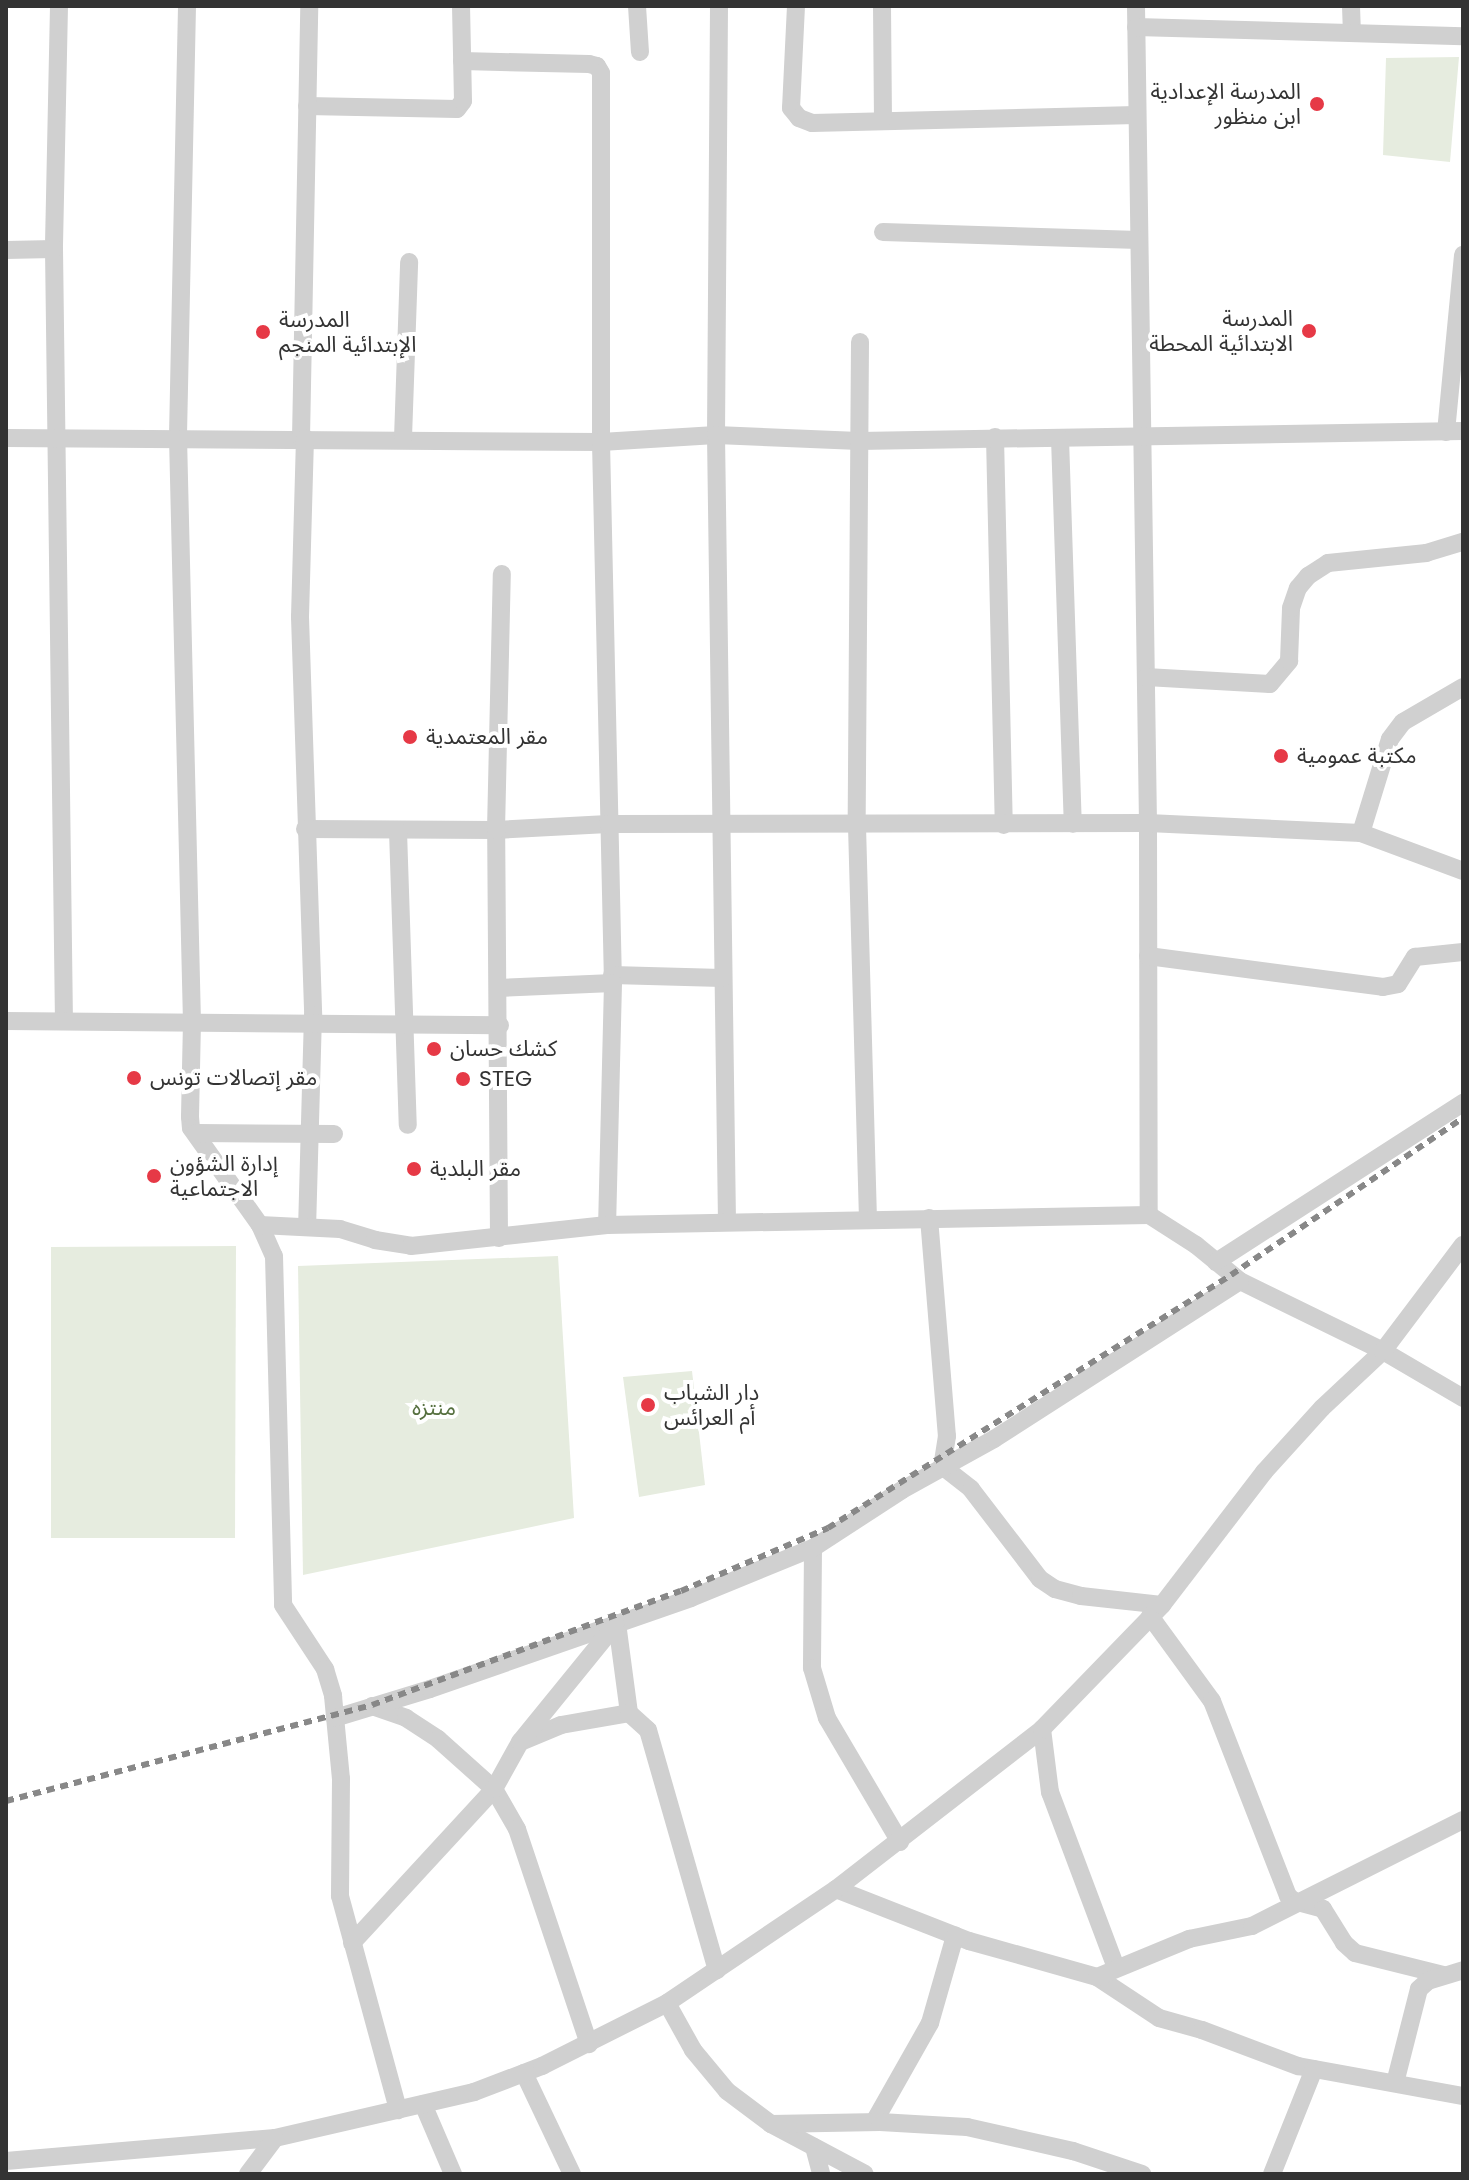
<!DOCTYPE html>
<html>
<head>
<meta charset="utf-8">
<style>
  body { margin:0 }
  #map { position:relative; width:1469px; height:2180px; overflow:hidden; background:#fff; font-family:Poppins,"Noto Sans Arabic",sans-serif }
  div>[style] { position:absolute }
  .green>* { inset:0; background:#e6ecdf }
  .minor>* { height:18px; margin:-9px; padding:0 9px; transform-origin:9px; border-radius:9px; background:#d0d0d0 }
  .rail>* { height:6px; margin-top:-3px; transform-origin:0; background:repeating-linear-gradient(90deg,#888 0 8px,transparent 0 14px) }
  .dots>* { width:22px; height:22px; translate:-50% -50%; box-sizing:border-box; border:4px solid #fff; border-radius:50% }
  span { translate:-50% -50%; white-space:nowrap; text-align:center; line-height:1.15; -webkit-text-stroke:8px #fff; paint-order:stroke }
  .poi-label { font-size:22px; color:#333 }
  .right { translate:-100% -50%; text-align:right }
  .left { translate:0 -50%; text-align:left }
  .park-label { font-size:22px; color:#56703f }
  .frame { position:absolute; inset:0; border:8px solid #333; pointer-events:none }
</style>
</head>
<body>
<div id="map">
  <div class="green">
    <div style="clip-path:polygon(1459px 57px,1450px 162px,1383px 155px,1386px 58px)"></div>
    <div style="clip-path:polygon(236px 1246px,235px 1538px,51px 1538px,51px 1247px)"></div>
    <div style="clip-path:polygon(558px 1256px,574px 1518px,303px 1575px,298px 1266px)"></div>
    <div style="clip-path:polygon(692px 1371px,705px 1485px,639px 1497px,623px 1377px)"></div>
  </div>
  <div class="minor">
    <div style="left:59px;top:6px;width:243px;rotate:91.2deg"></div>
    <div style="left:54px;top:249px;width:771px;rotate:89.26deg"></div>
    <div style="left:187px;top:6px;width:431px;rotate:91.2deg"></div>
    <div style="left:178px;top:437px;width:584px;rotate:88.63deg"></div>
    <div style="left:192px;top:1021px;width:96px;rotate:91.2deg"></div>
    <div style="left:190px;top:1117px;width:11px;rotate:85deg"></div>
    <div style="left:191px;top:1128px;width:119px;rotate:54.6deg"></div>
    <div style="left:260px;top:1225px;width:34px;rotate:66deg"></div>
    <div style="left:274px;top:1256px;width:349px;rotate:88.5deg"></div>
    <div style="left:283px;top:1605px;width:77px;rotate:56.7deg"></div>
    <div style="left:325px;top:1669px;width:28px;rotate:73deg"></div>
    <div style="left:333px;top:1696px;width:83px;rotate:84.5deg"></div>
    <div style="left:341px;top:1779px;width:117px;rotate:90.5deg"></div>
    <div style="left:340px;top:1896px;width:222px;rotate:74.8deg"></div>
    <div style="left:637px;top:6px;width:46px;rotate:86.3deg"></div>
    <div style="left:719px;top:6px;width:429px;rotate:90.4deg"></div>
    <div style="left:716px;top:435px;width:786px;rotate:89.2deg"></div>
    <div style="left:796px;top:6px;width:102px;rotate:92.8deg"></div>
    <div style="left:791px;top:108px;width:13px;rotate:51deg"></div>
    <div style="left:799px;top:118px;width:14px;rotate:21deg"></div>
    <div style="left:812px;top:123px;width:324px;rotate:-1.4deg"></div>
    <div style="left:882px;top:6px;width:112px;rotate:89.5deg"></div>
    <div style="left:1136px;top:6px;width:817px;rotate:89.16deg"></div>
    <div style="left:1148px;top:823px;width:392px;rotate:89.9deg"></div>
    <div style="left:1351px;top:6px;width:26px;rotate:88deg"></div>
    <div style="left:1136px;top:27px;width:327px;rotate:1.6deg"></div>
    <div style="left:462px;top:61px;width:127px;rotate:1.4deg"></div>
    <div style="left:589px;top:64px;width:8px;rotate:14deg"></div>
    <div style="left:597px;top:66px;width:8px;rotate:60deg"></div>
    <div style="left:601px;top:73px;width:369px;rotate:90deg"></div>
    <div style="left:601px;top:442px;width:541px;rotate:88.73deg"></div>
    <div style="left:613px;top:983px;width:242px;rotate:91.4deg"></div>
    <div style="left:307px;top:106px;width:150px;rotate:1.1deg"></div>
    <div style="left:457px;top:109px;width:10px;rotate:-53deg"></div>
    <div style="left:463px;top:101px;width:95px;rotate:-91.2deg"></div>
    <div style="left:883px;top:232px;width:256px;rotate:1.8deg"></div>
    <div style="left:6px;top:250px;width:48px;rotate:-1.2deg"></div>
    <div style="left:860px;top:342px;width:484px;rotate:90.4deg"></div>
    <div style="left:857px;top:826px;width:393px;rotate:88.4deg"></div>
    <div style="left:1446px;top:432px;width:178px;rotate:-84.5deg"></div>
    <div style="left:995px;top:437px;width:388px;rotate:88.7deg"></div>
    <div style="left:6px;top:438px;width:595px;rotate:0.39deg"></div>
    <div style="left:601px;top:442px;width:115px;rotate:-3.5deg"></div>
    <div style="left:716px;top:435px;width:143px;rotate:2.4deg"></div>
    <div style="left:859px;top:441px;width:604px;rotate:-0.95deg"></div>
    <div style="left:301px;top:438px;width:432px;rotate:-88.9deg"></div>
    <div style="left:305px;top:438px;width:179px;rotate:91.6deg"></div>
    <div style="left:300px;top:617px;width:398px;rotate:88.1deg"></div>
    <div style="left:313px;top:1015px;width:212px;rotate:91.6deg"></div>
    <div style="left:403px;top:438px;width:176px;rotate:-88deg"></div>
    <div style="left:1060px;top:438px;width:386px;rotate:88.1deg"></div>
    <div style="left:1146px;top:677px;width:124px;rotate:3.2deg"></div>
    <div style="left:1270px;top:684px;width:30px;rotate:-50deg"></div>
    <div style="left:1289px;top:661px;width:53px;rotate:-87.8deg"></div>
    <div style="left:1291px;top:608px;width:21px;rotate:-71deg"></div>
    <div style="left:1298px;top:588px;width:16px;rotate:-50deg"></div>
    <div style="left:1308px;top:576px;width:24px;rotate:-33deg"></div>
    <div style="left:1328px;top:563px;width:99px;rotate:-5.8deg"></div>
    <div style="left:1426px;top:553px;width:39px;rotate:-17deg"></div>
    <div style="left:305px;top:829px;width:191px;rotate:0.3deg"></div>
    <div style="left:496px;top:830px;width:112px;rotate:-3.1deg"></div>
    <div style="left:608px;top:824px;width:540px;rotate:-0.11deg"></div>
    <div style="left:1148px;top:823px;width:213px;rotate:2.7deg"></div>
    <div style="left:1361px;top:833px;width:109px;rotate:20.4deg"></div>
    <div style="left:398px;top:831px;width:294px;rotate:88.1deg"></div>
    <div style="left:1361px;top:833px;width:98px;rotate:-72.9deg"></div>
    <div style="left:1390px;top:739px;width:21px;rotate:-53deg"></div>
    <div style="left:1403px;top:722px;width:69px;rotate:-30.3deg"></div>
    <div style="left:1148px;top:956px;width:237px;rotate:7.5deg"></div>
    <div style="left:1383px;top:987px;width:15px;rotate:-11deg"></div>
    <div style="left:1398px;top:984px;width:32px;rotate:-58deg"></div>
    <div style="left:1415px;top:957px;width:48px;rotate:-5.9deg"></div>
    <div style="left:612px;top:975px;width:110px;rotate:1.6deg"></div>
    <div style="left:498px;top:988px;width:115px;rotate:-2.5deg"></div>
    <div style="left:6px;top:1021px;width:494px;rotate:0.5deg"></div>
    <div style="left:196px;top:1133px;width:138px;rotate:0.4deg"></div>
    <div style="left:929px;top:1218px;width:219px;rotate:85.3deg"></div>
    <div style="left:947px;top:1436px;width:30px;rotate:99deg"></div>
    <div style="left:942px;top:1466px;width:37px;rotate:38deg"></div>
    <div style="left:971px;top:1489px;width:113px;rotate:52.5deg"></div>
    <div style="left:1040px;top:1579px;width:18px;rotate:34deg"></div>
    <div style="left:1055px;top:1589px;width:27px;rotate:15deg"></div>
    <div style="left:1081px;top:1596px;width:81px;rotate:6.3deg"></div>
    <div style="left:260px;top:1225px;width:80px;rotate:2.9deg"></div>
    <div style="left:340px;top:1229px;width:37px;rotate:17deg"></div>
    <div style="left:375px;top:1240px;width:36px;rotate:9deg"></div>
    <div style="left:411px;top:1246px;width:197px;rotate:-6.1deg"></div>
    <div style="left:607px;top:1225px;width:542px;rotate:-1.06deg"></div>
    <div style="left:1149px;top:1215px;width:56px;rotate:32.6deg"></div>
    <div style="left:1196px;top:1245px;width:57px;rotate:39.3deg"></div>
    <div style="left:1240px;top:1281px;width:159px;rotate:26.1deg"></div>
    <div style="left:1383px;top:1351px;width:93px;rotate:30.4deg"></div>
    <div style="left:499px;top:1238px;width:408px;rotate:-90.4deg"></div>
    <div style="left:496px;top:830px;width:256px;rotate:-88.7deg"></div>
    <div style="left:1216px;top:1262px;width:294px;rotate:-32.8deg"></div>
    <div style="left:813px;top:1548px;width:120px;rotate:90.5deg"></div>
    <div style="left:812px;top:1668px;width:52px;rotate:73.3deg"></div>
    <div style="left:827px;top:1718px;width:144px;rotate:59.5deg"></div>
    <div style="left:1150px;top:1616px;width:105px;rotate:53.9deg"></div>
    <div style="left:1212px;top:1701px;width:209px;rotate:68.7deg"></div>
    <div style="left:1288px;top:1896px;width:8px;rotate:40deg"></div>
    <div style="left:1294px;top:1901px;width:30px;rotate:15deg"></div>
    <div style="left:1323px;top:1909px;width:40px;rotate:58deg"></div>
    <div style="left:1344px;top:1943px;width:15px;rotate:42deg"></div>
    <div style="left:1355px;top:1953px;width:91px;rotate:14deg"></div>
    <div style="left:617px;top:1623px;width:91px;rotate:82.4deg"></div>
    <div style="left:372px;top:1706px;width:36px;rotate:19deg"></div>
    <div style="left:406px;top:1718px;width:38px;rotate:33deg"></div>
    <div style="left:438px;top:1739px;width:75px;rotate:41.8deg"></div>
    <div style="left:494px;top:1789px;width:46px;rotate:60.1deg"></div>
    <div style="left:517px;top:1829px;width:227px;rotate:71.5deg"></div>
    <div style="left:335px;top:1718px;width:99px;rotate:-17deg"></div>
    <div style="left:430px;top:1689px;width:276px;rotate:-19.2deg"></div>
    <div style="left:691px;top:1598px;width:132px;rotate:-22.3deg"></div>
    <div style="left:813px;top:1548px;width:106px;rotate:-33.1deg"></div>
    <div style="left:902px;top:1490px;width:105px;rotate:-29deg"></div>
    <div style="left:994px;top:1439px;width:292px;rotate:-32.7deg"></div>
    <div style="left:1042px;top:1729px;width:64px;rotate:82.8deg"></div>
    <div style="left:1050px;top:1792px;width:188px;rotate:69.4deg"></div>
    <div style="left:523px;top:1741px;width:41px;rotate:-22.8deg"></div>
    <div style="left:561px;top:1725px;width:69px;rotate:-10deg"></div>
    <div style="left:629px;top:1713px;width:25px;rotate:42deg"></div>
    <div style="left:648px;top:1730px;width:250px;rotate:74deg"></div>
    <div style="left:836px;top:1889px;width:143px;rotate:21.4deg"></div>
    <div style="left:969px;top:1941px;width:133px;rotate:15.7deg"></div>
    <div style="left:1097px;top:1977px;width:74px;rotate:33.5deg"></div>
    <div style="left:1159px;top:2018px;width:45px;rotate:15.6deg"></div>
    <div style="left:1202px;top:2030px;width:103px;rotate:20.6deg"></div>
    <div style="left:1298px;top:2066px;width:168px;rotate:10.3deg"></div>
    <div style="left:352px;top:1943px;width:209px;rotate:-47.3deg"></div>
    <div style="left:494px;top:1789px;width:54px;rotate:-61deg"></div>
    <div style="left:520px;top:1742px;width:151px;rotate:-50.9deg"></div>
    <div style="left:1097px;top:1977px;width:100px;rotate:-22.4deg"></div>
    <div style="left:1189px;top:1939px;width:64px;rotate:-11.7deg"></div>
    <div style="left:1252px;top:1926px;width:236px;rotate:-26.7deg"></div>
    <div style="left:667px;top:2003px;width:54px;rotate:61deg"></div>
    <div style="left:693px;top:2050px;width:53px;rotate:50.3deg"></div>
    <div style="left:727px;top:2091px;width:55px;rotate:36.9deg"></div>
    <div style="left:771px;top:2124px;width:106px;rotate:28deg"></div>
    <div style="left:524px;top:2073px;width:112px;rotate:64.6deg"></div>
    <div style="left:1395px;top:2083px;width:97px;rotate:-75.7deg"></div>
    <div style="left:1419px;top:1989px;width:12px;rotate:-42deg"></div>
    <div style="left:1428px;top:1981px;width:37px;rotate:-17deg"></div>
    <div style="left:423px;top:2104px;width:76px;rotate:66.8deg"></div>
    <div style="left:874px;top:2122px;width:114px;rotate:-60.5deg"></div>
    <div style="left:930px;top:2023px;width:91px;rotate:-74deg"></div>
    <div style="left:771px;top:2124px;width:109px;rotate:-1.1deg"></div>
    <div style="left:880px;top:2122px;width:87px;rotate:3.3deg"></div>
    <div style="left:967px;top:2127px;width:109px;rotate:12.8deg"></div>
    <div style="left:1073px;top:2151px;width:73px;rotate:18.4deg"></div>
    <div style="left:814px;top:2147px;width:28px;rotate:75deg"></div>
    <div style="left:6px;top:2161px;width:270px;rotate:-4.9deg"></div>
    <div style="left:275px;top:2138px;width:204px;rotate:-13deg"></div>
    <div style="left:474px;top:2092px;width:73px;rotate:-20.9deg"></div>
    <div style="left:542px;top:2066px;width:140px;rotate:-26.7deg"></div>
    <div style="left:667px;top:2003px;width:204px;rotate:-34deg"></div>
    <div style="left:836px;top:1889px;width:261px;rotate:-37.8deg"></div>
    <div style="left:1042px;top:1729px;width:173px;rotate:-45.9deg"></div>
    <div style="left:1162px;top:1605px;width:168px;rotate:-52.5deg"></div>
    <div style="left:1264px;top:1472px;width:86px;rotate:-47.8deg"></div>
    <div style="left:1322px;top:1408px;width:83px;rotate:-43.1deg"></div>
    <div style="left:1383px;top:1351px;width:133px;rotate:-53deg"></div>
    <div style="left:248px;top:2174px;width:45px;rotate:-53.1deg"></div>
    <div style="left:1272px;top:2174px;width:113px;rotate:-68.2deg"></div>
  </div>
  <div class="rail">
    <div style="left:6px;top:1801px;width:378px;rotate:-14.7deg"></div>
    <div style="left:372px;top:1705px;width:329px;rotate:-20.3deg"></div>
    <div style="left:681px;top:1591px;width:160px;rotate:-23.2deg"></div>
    <div style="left:828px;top:1528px;width:476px;rotate:-32.1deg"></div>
    <div style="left:1231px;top:1275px;width:280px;rotate:-34.1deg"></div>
  </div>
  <div class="dots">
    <div style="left:1317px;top:104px;background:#e63946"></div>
    <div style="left:1309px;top:331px;background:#e63946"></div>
    <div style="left:263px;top:332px;background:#e63946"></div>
    <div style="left:410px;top:737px;background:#e63946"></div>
    <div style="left:1281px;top:756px;background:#e63946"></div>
    <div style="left:434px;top:1049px;background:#e63946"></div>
    <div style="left:134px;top:1078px;background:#e63946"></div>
    <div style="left:463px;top:1079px;background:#e63946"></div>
    <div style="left:414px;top:1169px;background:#e63946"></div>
    <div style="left:154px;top:1176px;background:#e63946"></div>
    <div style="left:648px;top:1405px;background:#e63946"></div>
  </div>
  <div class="poi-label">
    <span class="right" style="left:1301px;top:104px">المدرسة الإعدادية<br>ابن منظور</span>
    <span class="right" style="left:1293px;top:331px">المدرسة<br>الابتدائية المحطة</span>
    <span class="left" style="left:279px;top:332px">المدرسة<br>الإبتدائية المنجم</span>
    <span class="left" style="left:426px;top:737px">مقر المعتمدية</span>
    <span class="left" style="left:1297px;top:756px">مكتبة عمومية</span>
    <span class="left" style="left:450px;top:1049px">كشك حسان</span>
    <span class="left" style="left:150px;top:1078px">مقر إتصالات تونس</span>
    <span class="left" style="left:479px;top:1079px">STEG</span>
    <span class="left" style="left:170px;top:1176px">إدارة الشؤون<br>الاجتماعية</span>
    <span class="left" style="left:430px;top:1169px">مقر البلدية</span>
    <span class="left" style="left:664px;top:1405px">دار الشباب<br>أم العرائس</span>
  </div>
  <div class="park-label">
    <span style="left:434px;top:1408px">منتزه</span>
  </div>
  <div class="frame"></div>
</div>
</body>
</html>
